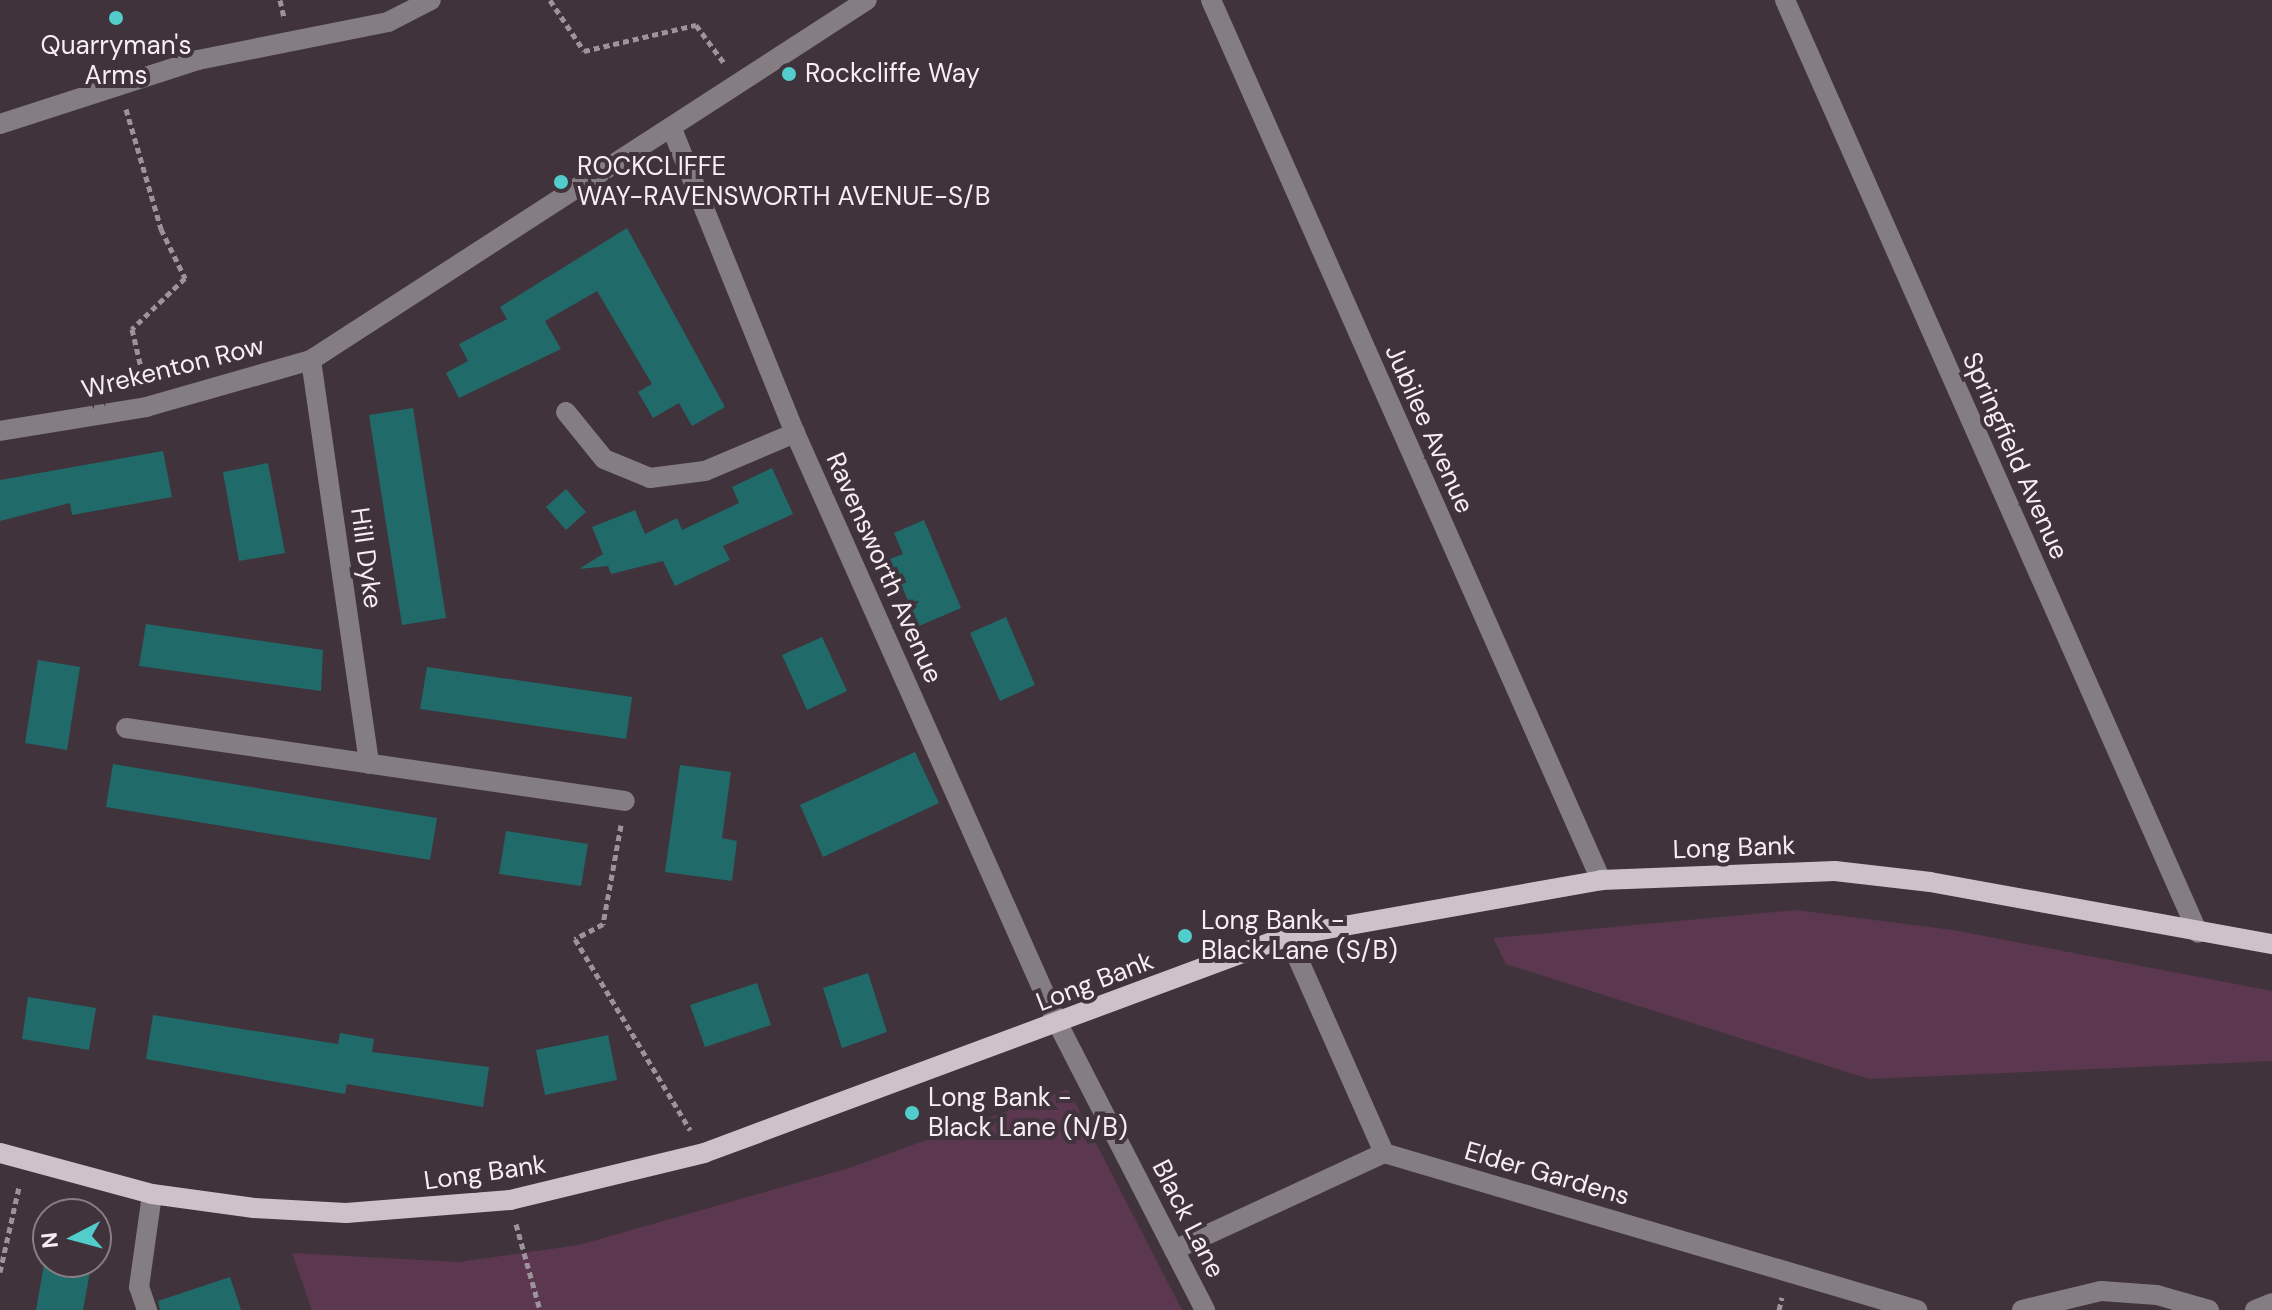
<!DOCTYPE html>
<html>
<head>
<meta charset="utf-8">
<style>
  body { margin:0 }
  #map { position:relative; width:2272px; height:1310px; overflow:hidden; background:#40333c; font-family:"DM Sans",sans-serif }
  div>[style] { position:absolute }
  .green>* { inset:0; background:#5b384f }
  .building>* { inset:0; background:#206a6a }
  .path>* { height:5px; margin-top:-2.5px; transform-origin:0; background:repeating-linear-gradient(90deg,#9e939a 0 6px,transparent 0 10px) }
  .minor>* { height:20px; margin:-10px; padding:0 10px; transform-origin:10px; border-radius:10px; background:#847d81 }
  .major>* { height:20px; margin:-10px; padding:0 10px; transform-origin:10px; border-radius:10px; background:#cfc1ca }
  .dots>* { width:22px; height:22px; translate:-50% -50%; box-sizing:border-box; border:4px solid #40333c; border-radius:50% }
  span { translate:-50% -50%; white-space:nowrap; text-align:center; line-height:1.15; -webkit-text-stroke:8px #40333c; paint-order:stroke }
  .poi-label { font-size:26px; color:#f7eef3 }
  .left { translate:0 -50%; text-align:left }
  .street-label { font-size:26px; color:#f7eef3 }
  .north { position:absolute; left:32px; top:1198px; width:80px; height:80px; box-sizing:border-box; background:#40333c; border:2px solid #897e85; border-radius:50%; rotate:264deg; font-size:22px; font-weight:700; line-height:32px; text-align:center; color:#f7eef3 }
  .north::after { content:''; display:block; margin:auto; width:28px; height:36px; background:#52cdcc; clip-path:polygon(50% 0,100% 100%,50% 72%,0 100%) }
</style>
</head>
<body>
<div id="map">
  <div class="green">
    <div style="clip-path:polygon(1796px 910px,1953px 930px,2272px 991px,2272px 1061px,1869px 1079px,1506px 964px,1493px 938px)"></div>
    <div style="clip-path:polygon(1068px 1089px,1182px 1310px,312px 1310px,292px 1253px,459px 1262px,579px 1245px,849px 1168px)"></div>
  </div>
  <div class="building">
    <div style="clip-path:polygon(627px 228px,725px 407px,692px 426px,679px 403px,653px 418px,638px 392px,652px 384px,597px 291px,545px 321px,561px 349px,459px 398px,446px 373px,468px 361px,459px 344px,507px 319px,500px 307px)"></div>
    <div style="clip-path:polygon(413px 408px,446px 618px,402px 625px,369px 415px)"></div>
    <div style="clip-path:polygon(163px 451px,172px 497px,72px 515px,70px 503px,0 521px,0 480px)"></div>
    <div style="clip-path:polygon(268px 463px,285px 553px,239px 561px,223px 472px)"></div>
    <div style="clip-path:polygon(772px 468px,793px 514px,723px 546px,730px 560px,675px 586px,663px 561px,611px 574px,608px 566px,579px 569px,603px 554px,592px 527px,635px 510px,645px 534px,677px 518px,682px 530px,739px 503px,732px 487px)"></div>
    <div style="clip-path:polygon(566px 489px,586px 512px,566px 530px,546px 507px)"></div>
    <div style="clip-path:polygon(924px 520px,961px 608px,919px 626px,890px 559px,903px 554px,894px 533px)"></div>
    <div style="clip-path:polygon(1006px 617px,1035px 685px,1000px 701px,970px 633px)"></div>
    <div style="clip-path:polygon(146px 624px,323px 650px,321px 691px,139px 666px)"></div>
    <div style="clip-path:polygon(822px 637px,847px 691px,807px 710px,782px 655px)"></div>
    <div style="clip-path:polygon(38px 660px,80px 667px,67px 750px,25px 743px)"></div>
    <div style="clip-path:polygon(427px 667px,632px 697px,626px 739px,420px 709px)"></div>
    <div style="clip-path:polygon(915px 752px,939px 803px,823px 857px,800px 805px)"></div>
    <div style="clip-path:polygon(113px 764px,437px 818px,430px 860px,106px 807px)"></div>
    <div style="clip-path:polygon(680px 765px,731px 772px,722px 838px,737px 841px,732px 881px,665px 872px)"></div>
    <div style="clip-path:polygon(506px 831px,588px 844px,581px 886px,499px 874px)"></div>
    <div style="clip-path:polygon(868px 973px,887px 1032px,842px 1048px,823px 988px)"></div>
    <div style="clip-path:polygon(757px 983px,771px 1025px,705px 1047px,690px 1005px)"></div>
    <div style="clip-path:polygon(28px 997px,96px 1008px,89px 1050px,22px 1039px)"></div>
    <div style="clip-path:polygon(153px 1015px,338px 1044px,340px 1033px,374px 1039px,372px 1052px,489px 1067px,483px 1107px,347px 1084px,345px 1094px,146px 1059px)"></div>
    <div style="clip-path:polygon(608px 1035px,617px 1080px,545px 1095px,536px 1050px)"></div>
    <div style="clip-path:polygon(44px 1264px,90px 1272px,83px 1310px,36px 1310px)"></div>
    <div style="clip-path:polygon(230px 1277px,241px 1310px,160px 1310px,158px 1301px)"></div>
  </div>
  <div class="path">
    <div style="left:280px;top:0;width:17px;rotate:77deg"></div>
    <div style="left:550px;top:0;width:61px;rotate:56.3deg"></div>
    <div style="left:584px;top:51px;width:115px;rotate:-13.1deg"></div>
    <div style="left:696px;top:25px;width:47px;rotate:53.6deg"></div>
    <div style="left:126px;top:109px;width:125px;rotate:73.7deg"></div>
    <div style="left:161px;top:229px;width:55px;rotate:63.9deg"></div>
    <div style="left:185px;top:278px;width:74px;rotate:136.1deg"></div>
    <div style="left:132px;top:329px;width:52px;rotate:76.8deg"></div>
    <div style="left:621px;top:825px;width:101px;rotate:100.3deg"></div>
    <div style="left:603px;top:924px;width:32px;rotate:152deg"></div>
    <div style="left:575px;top:939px;width:223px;rotate:58.9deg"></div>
    <div style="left:516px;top:1224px;width:89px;rotate:74.4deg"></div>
    <div style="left:0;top:1272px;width:87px;rotate:-77.4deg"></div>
    <div style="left:1779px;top:1310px;width:13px;rotate:-77deg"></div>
  </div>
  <div class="minor">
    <div style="left:1211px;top:0;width:963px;rotate:66.1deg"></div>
    <div style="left:1785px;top:0;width:1020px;rotate:66.12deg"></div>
    <div style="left:0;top:124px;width:208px;rotate:-17.9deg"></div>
    <div style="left:198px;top:60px;width:194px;rotate:-11.3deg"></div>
    <div style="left:388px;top:22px;width:48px;rotate:-27.1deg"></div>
    <div style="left:672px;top:129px;width:328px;rotate:68deg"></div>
    <div style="left:795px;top:433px;width:647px;rotate:66.01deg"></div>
    <div style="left:1058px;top:1024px;width:322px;rotate:62.8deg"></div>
    <div style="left:311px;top:360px;width:408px;rotate:81.8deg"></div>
    <div style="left:566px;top:412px;width:60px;rotate:51deg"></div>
    <div style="left:604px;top:459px;width:50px;rotate:22.4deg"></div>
    <div style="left:650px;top:478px;width:55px;rotate:-7.3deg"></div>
    <div style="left:705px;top:471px;width:98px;rotate:-22.9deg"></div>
    <div style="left:0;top:431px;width:148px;rotate:-9.3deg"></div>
    <div style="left:146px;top:407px;width:172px;rotate:-15.9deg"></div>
    <div style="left:311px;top:360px;width:662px;rotate:-32.92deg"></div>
    <div style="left:126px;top:728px;width:504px;rotate:8.32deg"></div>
    <div style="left:1288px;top:936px;width:237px;rotate:66.1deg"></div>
    <div style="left:1174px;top:1250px;width:231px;rotate:-24.8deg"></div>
    <div style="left:1384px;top:1153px;width:556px;rotate:16.41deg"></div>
    <div style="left:147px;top:1310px;width:24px;rotate:-109deg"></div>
    <div style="left:139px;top:1287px;width:94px;rotate:-82deg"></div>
    <div style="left:2022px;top:1310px;width:81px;rotate:-13.5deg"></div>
    <div style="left:2101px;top:1291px;width:56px;rotate:4.1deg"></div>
    <div style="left:2157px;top:1295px;width:54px;rotate:16.1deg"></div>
    <div style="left:2255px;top:1310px;width:18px;rotate:-22deg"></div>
  </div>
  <div class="major">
    <div style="left:0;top:1153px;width:157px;rotate:15.1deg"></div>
    <div style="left:152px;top:1194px;width:103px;rotate:7.8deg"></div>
    <div style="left:254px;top:1208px;width:92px;rotate:3.1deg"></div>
    <div style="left:346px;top:1213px;width:165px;rotate:-4.5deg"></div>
    <div style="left:510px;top:1200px;width:200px;rotate:-13.6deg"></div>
    <div style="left:704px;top:1153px;width:623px;rotate:-20.38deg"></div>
    <div style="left:1288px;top:936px;width:318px;rotate:-10.1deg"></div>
    <div style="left:1601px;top:880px;width:234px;rotate:-2.2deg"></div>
    <div style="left:1835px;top:871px;width:96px;rotate:6.6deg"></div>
    <div style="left:1930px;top:882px;width:348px;rotate:10.3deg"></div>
  </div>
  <div class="dots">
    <div style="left:116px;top:18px;background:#52cdcc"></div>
    <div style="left:789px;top:74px;background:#52cdcc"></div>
    <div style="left:561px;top:182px;background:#52cdcc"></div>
    <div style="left:1185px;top:936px;background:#52cdcc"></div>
    <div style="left:912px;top:1113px;background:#52cdcc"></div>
  </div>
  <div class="poi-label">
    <span style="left:116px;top:61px">Quarryman's<br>Arms</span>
    <span class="left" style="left:805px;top:74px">Rockcliffe Way</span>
    <span class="left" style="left:577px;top:182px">ROCKCLIFFE<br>WAY-RAVENSWORTH AVENUE-S/B</span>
    <span class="left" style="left:1201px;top:936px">Long Bank -<br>Black Lane (S/B)</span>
    <span class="left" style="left:928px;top:1113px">Long Bank -<br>Black Lane (N/B)</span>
  </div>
  <div class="street-label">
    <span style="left:173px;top:368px;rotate:-14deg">Wrekenton Row</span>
    <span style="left:1429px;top:429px;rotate:66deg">Jubilee Avenue</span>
    <span style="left:2015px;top:456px;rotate:66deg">Springfield Avenue</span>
    <span style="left:366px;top:558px;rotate:82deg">Hill Dyke</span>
    <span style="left:884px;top:568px;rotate:66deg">Ravensworth Avenue</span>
    <span style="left:1734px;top:848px;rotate:-2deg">Long Bank</span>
    <span style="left:1095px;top:982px;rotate:-21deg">Long Bank</span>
    <span style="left:485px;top:1173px;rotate:-8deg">Long Bank</span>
    <span style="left:1547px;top:1174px;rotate:16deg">Elder Gardens</span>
    <span style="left:1188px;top:1219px;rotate:63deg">Black Lane</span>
  </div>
  <div class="north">N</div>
</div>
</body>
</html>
